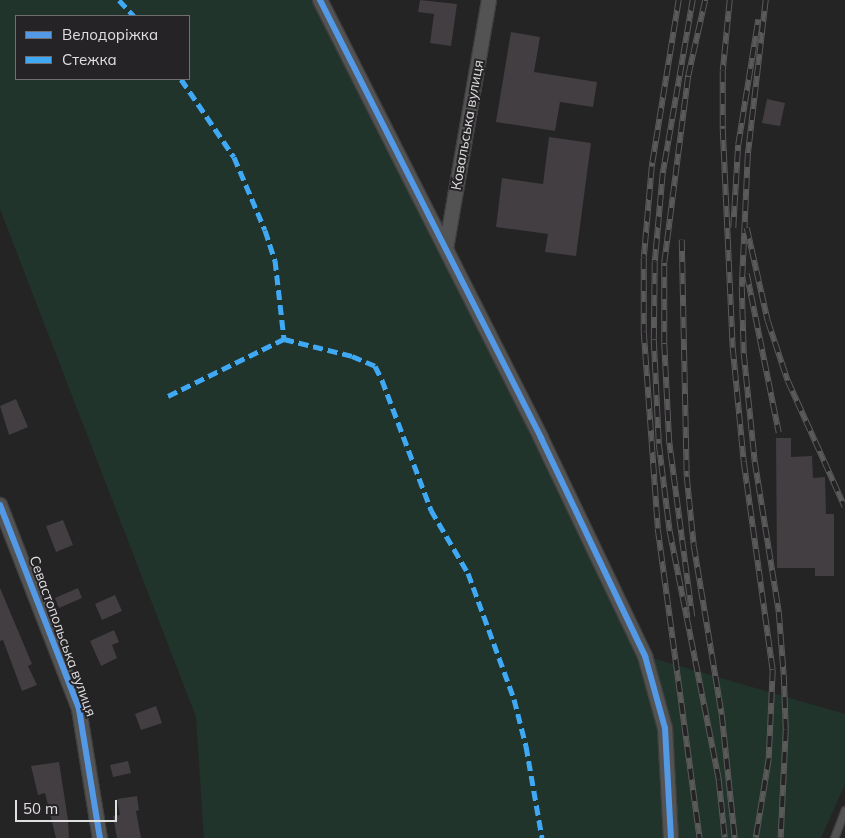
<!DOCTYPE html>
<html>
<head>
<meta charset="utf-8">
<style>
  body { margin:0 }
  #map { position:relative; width:845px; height:838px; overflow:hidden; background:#242424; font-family:Mulish,sans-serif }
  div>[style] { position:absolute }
  .green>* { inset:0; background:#21342b }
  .building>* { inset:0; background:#423e42 }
  .roads { filter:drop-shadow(1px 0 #403f40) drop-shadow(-1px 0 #403f40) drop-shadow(0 1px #403f40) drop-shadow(0 -1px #403f40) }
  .lane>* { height:7px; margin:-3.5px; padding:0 3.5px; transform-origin:3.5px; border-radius:3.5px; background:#535353 }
  .street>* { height:14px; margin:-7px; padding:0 7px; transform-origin:7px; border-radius:7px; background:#535353 }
  .rail>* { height:5.5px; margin-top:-2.75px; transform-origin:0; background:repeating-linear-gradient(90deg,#252325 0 11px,#5a5a5a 0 22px); box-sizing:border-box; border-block:1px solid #5a5a5a }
  .quiet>* { height:5px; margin-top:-2.5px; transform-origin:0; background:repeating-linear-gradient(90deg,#3fa9f5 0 10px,transparent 0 15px) }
  .cycleway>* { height:6px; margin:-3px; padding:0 3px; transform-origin:3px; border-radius:3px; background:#5399e6 }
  span { translate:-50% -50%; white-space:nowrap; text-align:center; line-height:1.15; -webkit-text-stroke:4px #252325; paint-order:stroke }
  .street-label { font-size:14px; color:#e0dfe0 }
  .legend { position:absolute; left:15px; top:15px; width:175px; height:65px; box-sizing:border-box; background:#252325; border:1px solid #706e70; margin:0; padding:6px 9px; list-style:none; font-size:15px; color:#e0dfe0 }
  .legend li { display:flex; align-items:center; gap:10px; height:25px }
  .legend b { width:25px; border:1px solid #706e70 }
  .scale { position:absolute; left:15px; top:800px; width:102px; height:22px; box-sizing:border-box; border:2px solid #e0dfe0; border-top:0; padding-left:6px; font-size:15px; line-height:18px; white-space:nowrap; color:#e0dfe0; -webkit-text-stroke:4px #252325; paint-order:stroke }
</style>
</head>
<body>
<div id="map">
  <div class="green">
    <div style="clip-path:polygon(evenodd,0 0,320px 0,645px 656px,845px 714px,845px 784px,821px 838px,204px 838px,196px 717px,0 209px,0 0,16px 16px,189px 16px,189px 79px,16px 79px,16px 16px)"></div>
  </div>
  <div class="building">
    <div style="clip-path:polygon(420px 0,457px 4px,451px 46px,430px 43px,434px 14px,418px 12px)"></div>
    <div style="clip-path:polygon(511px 32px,540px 37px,534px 72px,597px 82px,593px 107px,560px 102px,555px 131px,496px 122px)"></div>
    <div style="clip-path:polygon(767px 99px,785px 103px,780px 126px,762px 123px)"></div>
    <div style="clip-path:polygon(549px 137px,591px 143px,576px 256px,545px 252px,548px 234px,496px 227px,502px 178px,543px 184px)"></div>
    <div style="clip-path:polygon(16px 399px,28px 427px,9px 435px,0 406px)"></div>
    <div style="clip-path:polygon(776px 438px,791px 438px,791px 457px,812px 456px,813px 478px,825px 477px,826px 514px,834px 514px,834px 576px,815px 576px,815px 568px,777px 568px)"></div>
    <div style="clip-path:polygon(63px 520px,73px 545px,56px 552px,46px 526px)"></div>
    <div style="clip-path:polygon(0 588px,32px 664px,28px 666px,37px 685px,22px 691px,3px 640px,0 641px)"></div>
    <div style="clip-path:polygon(78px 588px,82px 598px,59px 608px,55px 598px)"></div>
    <div style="clip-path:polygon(115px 595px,122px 611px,102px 620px,95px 604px)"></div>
    <div style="clip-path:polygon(114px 630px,119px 642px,112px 645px,117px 658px,101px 666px,90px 641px)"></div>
    <div style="clip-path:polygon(156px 706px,162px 723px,141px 730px,135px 714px)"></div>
    <div style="clip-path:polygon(128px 761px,131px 773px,113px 777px,110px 765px)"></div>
    <div style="clip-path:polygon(59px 762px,68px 820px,69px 838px,56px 838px,45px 793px,38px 795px,31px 766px)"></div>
    <div style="clip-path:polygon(137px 796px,139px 810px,136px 811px,141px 838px,117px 838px,113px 816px,120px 815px,117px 799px)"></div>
  </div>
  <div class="roads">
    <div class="lane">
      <div style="left:834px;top:838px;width:30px;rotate:-69deg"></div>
    </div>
    <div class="street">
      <div style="left:320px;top:0;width:491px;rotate:63.2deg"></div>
      <div style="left:541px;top:438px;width:242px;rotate:64.5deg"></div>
      <div style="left:645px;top:656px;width:75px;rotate:74.5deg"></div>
      <div style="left:665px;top:728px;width:110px;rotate:86.9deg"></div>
      <div style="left:446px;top:249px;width:253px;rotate:-80.2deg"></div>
      <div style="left:0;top:505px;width:219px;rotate:68.8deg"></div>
      <div style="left:79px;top:709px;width:131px;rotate:80.8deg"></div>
    </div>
  </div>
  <div class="rail">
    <div style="left:679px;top:0;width:169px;rotate:99.2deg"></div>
    <div style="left:652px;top:167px;width:91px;rotate:95deg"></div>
    <div style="left:644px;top:258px;width:74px;rotate:90deg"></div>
    <div style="left:644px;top:332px;width:197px;rotate:85.9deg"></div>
    <div style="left:658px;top:529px;width:312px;rotate:82.3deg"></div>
    <div style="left:693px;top:0;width:176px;rotate:99.8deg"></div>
    <div style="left:663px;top:173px;width:89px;rotate:95.1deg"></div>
    <div style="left:655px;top:262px;width:78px;rotate:90.7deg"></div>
    <div style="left:654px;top:340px;width:104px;rotate:87.2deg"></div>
    <div style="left:659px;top:444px;width:89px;rotate:82.9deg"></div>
    <div style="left:670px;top:532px;width:253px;rotate:78.8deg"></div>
    <div style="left:719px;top:780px;width:58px;rotate:84.1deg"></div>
    <div style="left:730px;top:0;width:71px;rotate:95.6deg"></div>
    <div style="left:723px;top:71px;width:58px;rotate:90deg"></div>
    <div style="left:723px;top:129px;width:219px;rotate:87.4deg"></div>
    <div style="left:733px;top:348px;width:115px;rotate:84.5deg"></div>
    <div style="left:744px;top:462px;width:210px;rotate:82.1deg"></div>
    <div style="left:773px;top:670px;width:89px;rotate:92.6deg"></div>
    <div style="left:769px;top:759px;width:80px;rotate:99.3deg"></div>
    <div style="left:766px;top:0;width:157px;rotate:96.6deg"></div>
    <div style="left:748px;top:156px;width:131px;rotate:92.6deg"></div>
    <div style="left:742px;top:287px;width:67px;rotate:88.3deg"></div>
    <div style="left:744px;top:354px;width:109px;rotate:84.2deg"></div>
    <div style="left:755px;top:462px;width:152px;rotate:80.9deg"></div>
    <div style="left:779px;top:612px;width:63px;rotate:85.5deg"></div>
    <div style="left:784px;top:675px;width:55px;rotate:87.9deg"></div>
    <div style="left:786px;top:730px;width:108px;rotate:92.7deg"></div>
    <div style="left:733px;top:228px;width:83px;rotate:-86.6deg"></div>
    <div style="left:738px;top:145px;width:127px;rotate:-80.9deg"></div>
    <div style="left:747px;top:228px;width:95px;rotate:77.3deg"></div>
    <div style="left:768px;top:321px;width:63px;rotate:71.6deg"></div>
    <div style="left:788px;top:381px;width:138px;rotate:65.7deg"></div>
    <div style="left:682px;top:240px;width:237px;rotate:88.8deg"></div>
    <div style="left:687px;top:477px;width:69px;rotate:84.2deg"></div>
    <div style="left:694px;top:546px;width:171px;rotate:80.6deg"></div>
    <div style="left:722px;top:715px;width:124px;rotate:84deg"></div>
    <div style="left:747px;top:274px;width:162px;rotate:78.6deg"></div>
    <div style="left:692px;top:617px;width:176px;rotate:-97.5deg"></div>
    <div style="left:669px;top:443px;width:100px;rotate:-92.9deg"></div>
    <div style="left:664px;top:343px;width:80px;rotate:-90deg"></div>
    <div style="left:664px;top:263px;width:189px;rotate:-82.7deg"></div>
    <div style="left:688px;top:76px;width:78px;rotate:-77.4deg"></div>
  </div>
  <div class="quiet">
    <div style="left:119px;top:0;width:22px;rotate:47deg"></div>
    <div style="left:181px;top:79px;width:94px;rotate:55.8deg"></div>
    <div style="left:234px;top:157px;width:79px;rotate:67deg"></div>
    <div style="left:265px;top:230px;width:32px;rotate:72deg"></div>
    <div style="left:275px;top:260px;width:80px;rotate:83.5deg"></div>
    <div style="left:284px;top:339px;width:70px;rotate:14deg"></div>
    <div style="left:352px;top:356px;width:25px;rotate:23deg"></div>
    <div style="left:375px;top:366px;width:16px;rotate:63deg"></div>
    <div style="left:382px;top:380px;width:139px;rotate:69.3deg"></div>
    <div style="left:431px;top:510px;width:73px;rotate:59.6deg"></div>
    <div style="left:468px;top:573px;width:134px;rotate:69.9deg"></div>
    <div style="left:514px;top:699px;width:49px;rotate:75.7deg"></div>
    <div style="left:526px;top:746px;width:93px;rotate:80.1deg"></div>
    <div style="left:168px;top:396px;width:129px;rotate:-26.2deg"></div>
  </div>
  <div class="cycleway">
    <div style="left:320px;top:0;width:491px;rotate:63.2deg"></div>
    <div style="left:541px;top:438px;width:242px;rotate:64.5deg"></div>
    <div style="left:645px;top:656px;width:75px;rotate:74.5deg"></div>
    <div style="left:665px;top:728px;width:110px;rotate:86.9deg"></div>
    <div style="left:0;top:505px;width:219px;rotate:68.8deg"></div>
    <div style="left:79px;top:709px;width:131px;rotate:80.8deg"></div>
  </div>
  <div class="street-label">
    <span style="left:467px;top:125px;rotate:-80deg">Ковальська вулиця</span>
    <span style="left:63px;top:636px;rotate:70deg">Севастопольська вулиця</span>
  </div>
  <ul class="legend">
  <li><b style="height:6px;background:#5399e6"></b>Велодоріжка</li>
  <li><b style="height:6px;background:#3fa9f5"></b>Стежка</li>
  </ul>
  <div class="scale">50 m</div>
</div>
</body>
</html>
